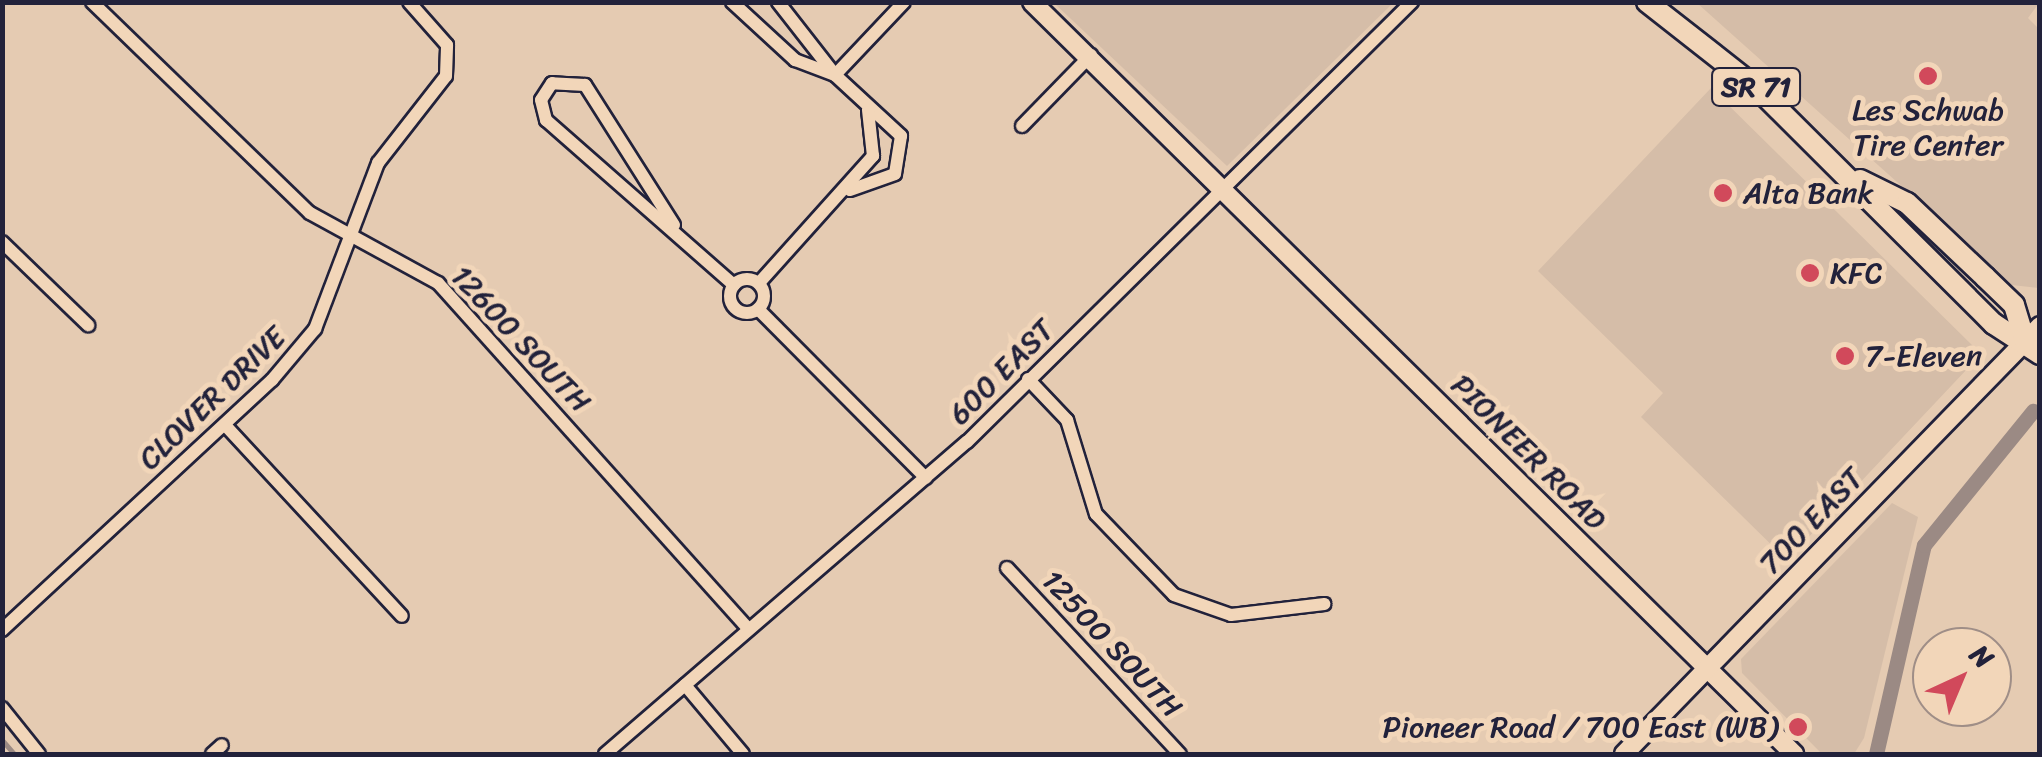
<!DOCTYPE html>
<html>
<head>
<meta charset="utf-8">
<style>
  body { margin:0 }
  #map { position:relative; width:2042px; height:757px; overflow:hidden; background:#e5cbb2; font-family:Sriracha,sans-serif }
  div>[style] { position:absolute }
  .built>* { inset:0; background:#d5bda8 }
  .stream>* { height:5px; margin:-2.5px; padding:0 2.5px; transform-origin:2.5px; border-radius:2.5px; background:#9b8a84 }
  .canal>* { height:15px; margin:-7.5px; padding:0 7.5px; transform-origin:7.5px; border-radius:7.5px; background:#9b8a84 }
  .roads { filter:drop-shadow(2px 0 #22223b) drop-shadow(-2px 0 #22223b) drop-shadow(0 2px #22223b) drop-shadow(0 -2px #22223b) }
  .street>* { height:12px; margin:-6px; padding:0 6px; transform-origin:6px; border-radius:6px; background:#f2d6b9 }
  .street>.ring { margin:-6px; padding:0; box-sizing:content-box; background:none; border:12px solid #f2d6b9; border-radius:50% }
  .secondary>* { height:18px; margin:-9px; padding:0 9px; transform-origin:9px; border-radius:9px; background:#f2d6b9 }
  .primary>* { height:20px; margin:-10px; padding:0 10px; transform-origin:10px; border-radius:10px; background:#f2d6b9 }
  .dots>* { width:28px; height:28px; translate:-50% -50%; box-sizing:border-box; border:5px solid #f2d6b9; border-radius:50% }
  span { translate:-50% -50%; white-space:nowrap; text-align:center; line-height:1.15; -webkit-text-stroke:10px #f2d6b9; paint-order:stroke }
  .shield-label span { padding:2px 8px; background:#f2d6b9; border:2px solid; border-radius:8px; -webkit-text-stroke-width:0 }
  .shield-label { font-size:28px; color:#22223b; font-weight:700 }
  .poi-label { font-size:30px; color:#22223b }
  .left { translate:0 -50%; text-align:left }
  .right { translate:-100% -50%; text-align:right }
  .street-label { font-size:30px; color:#22223b }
  .frame { position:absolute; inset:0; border:5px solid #22223b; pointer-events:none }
  .north { position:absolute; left:1912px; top:627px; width:100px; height:100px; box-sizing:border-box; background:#f2d6b9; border:2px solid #9f8e87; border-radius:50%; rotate:44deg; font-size:28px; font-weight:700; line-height:40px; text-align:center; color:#22223b }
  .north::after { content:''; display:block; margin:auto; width:35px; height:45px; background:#d1495b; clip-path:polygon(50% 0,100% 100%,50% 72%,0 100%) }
</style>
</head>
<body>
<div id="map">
  <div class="built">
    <div style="clip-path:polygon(1054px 3px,1393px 3px,1227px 166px)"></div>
    <div style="clip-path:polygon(1697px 3px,2039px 3px,2028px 18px,2040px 30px,2039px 288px,2012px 285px)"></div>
    <div style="clip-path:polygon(1711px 88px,1974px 347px,1969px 367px,1787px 560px,1641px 417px,1663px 393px,1538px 271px)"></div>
    <div style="clip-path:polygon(1892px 503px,1918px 517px,1864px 738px,1854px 754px,1822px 754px,1742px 673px,1741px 659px)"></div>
  </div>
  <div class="stream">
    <div style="left:2px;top:740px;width:18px;rotate:49deg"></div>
  </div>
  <div class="canal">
    <div style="left:1876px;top:754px;width:214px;rotate:-77.1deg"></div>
    <div style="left:1924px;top:545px;width:173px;rotate:-50.9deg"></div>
  </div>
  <div class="roads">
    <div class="street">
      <div style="left:92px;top:2px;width:303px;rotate:44.1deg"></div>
      <div style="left:310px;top:213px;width:146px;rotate:28.7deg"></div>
      <div style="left:438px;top:283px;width:465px;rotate:48.1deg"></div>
      <div style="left:732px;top:2px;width:86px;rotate:42.6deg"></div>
      <div style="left:795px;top:60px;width:43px;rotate:20.6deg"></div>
      <div style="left:778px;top:2px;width:93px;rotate:52deg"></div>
      <div style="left:835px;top:75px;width:90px;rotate:42.7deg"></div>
      <div style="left:901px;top:136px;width:38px;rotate:99deg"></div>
      <div style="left:895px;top:174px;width:48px;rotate:160.4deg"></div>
      <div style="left:835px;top:75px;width:100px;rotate:-46.6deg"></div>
      <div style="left:1022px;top:126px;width:99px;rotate:-45.8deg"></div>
      <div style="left:674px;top:225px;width:166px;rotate:-122.4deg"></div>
      <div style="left:585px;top:85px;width:33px;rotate:-177deg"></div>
      <div style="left:552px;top:83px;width:20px;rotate:123deg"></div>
      <div style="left:541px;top:100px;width:21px;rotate:76deg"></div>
      <div style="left:546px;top:120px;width:250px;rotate:41.3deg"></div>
      <div style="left:2px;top:242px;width:120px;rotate:44deg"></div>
      <div class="ring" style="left:730px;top:279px;width:22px;height:22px"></div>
      <div style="left:759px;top:283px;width:171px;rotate:-48.1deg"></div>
      <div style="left:873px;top:156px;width:46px;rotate:-96.2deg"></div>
      <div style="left:758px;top:309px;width:238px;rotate:45.2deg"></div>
      <div style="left:1028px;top:379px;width:57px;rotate:46.4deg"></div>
      <div style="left:1067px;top:420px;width:98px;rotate:72.9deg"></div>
      <div style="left:1096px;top:514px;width:112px;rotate:46.1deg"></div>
      <div style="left:1174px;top:595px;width:60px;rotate:19.3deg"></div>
      <div style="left:1231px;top:615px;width:94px;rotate:-6.7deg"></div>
      <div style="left:225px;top:425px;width:260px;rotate:47.2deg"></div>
      <div style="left:1007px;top:568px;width:254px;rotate:47.1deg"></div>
      <div style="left:2px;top:630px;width:368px;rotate:-42.8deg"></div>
      <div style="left:272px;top:380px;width:67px;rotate:-49.9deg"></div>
      <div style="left:315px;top:329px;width:178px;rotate:-69.2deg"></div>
      <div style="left:378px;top:163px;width:110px;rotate:-52deg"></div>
      <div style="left:446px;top:76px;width:31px;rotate:-88deg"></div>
      <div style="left:447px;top:45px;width:57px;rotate:-131.5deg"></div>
      <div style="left:685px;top:685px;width:90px;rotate:50deg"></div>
      <div style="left:2px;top:708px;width:59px;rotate:51.2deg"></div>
      <div style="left:212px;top:754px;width:13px;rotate:-42deg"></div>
      <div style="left:605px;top:754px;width:478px;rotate:-40.8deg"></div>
      <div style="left:967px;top:442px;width:626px;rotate:-44.68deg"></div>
    </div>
    <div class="secondary">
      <div style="left:1032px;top:2px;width:1071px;rotate:44.62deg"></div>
      <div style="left:1624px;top:754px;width:597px;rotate:-45.81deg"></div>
    </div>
    <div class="primary">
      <div style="left:1647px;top:2px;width:141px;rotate:38.1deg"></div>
      <div style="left:1758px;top:89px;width:333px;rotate:44.9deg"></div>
      <div style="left:1994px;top:324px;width:55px;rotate:33.1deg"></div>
      <div style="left:1860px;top:180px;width:52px;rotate:26.1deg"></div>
      <div style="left:1907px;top:203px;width:108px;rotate:43.5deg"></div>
      <div style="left:1985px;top:277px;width:40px;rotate:44deg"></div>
      <div style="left:2014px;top:305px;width:38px;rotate:73deg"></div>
    </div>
  </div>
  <div class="dots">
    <div style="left:1928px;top:76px;background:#d1495b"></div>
    <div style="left:1723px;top:193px;background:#d1495b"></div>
    <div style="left:1810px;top:273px;background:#d1495b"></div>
    <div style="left:1845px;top:356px;background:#d1495b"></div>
    <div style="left:1798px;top:727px;background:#d1495b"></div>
  </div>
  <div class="shield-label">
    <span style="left:1756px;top:87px">SR 71</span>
  </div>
  <div class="poi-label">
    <span style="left:1928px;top:127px">Les Schwab<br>Tire Center</span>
    <span class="left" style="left:1743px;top:193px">Alta Bank</span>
    <span class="left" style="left:1830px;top:273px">KFC</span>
    <span class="left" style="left:1865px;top:356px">7-Eleven</span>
    <span class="right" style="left:1778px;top:727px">Pioneer Road / 700 East (WB)</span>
  </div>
  <div class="street-label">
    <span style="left:521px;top:339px;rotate:47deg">12600 SOUTH</span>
    <span style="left:1001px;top:372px;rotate:-45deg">600 EAST</span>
    <span style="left:212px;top:398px;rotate:-44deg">CLOVER DRIVE</span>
    <span style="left:1529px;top:452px;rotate:45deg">PIONEER ROAD</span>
    <span style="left:1811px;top:521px;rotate:-46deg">700 EAST</span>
    <span style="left:1112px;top:644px;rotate:47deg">12500 SOUTH</span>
  </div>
  <div class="frame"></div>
  <div class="north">N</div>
</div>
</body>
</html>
